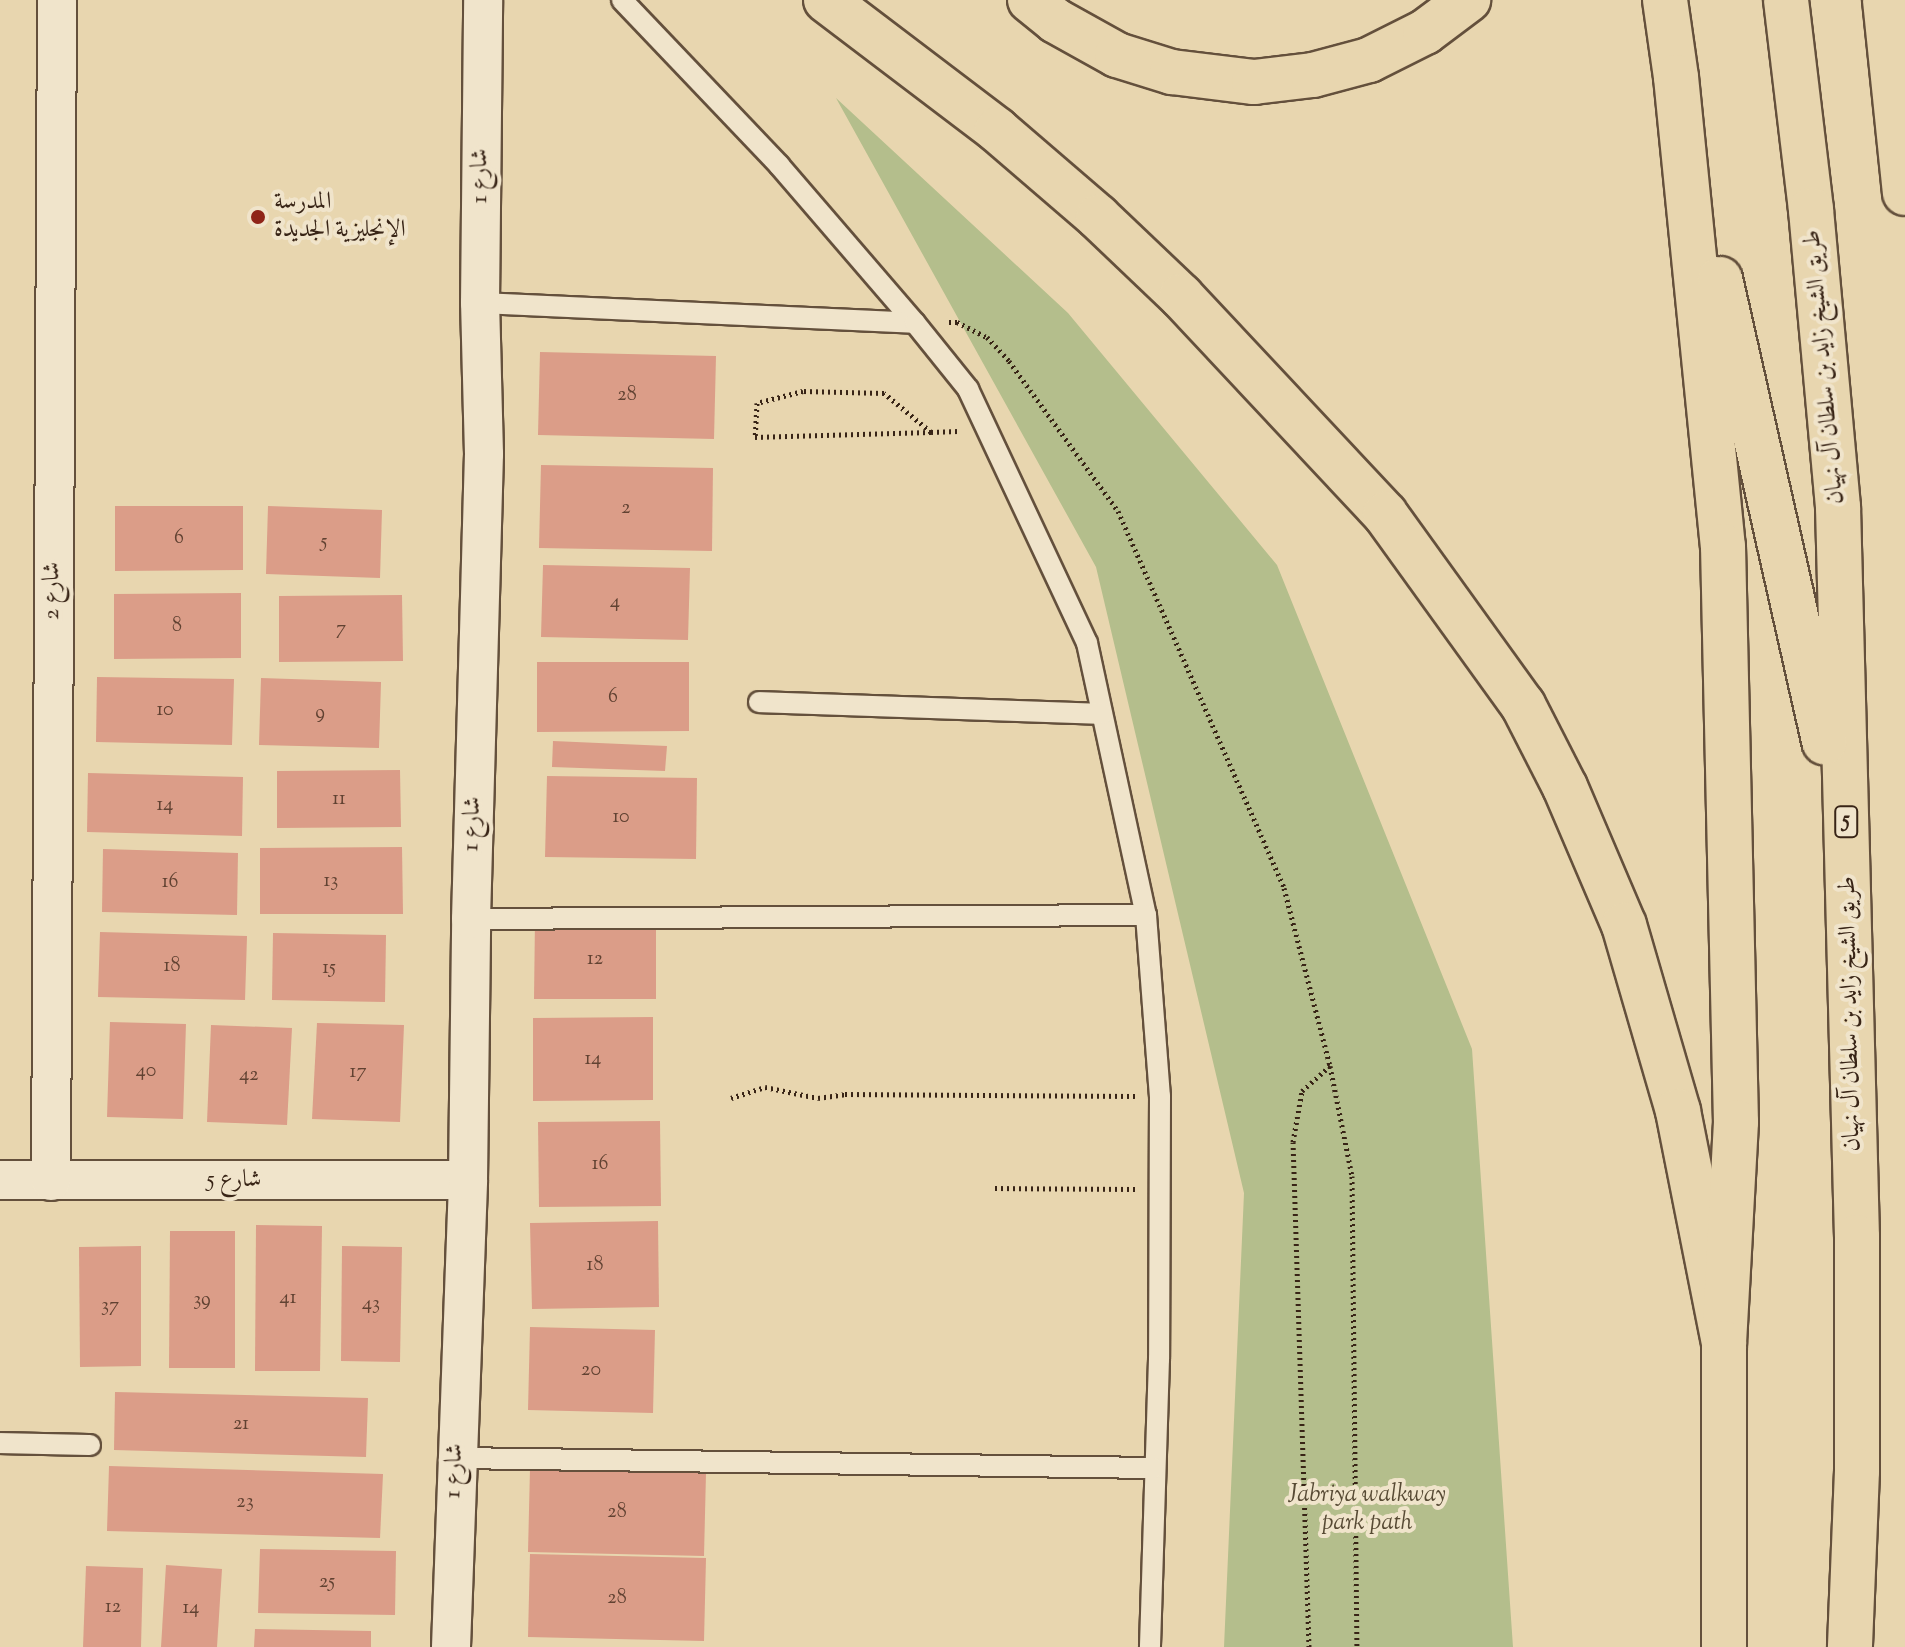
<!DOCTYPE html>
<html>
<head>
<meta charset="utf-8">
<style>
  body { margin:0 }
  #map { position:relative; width:1905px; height:1647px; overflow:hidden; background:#e8d6af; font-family:"Sorts Mill Goudy",Amiri,serif }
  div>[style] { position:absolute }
  .green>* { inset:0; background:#b4be8c }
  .building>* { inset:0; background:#db9d88 }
  .path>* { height:5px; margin-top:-2.5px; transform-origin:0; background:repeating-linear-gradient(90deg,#382416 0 2px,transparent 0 6px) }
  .roads { filter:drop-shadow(2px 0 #64503c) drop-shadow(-2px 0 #64503c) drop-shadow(0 2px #64503c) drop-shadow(0 -2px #64503c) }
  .lane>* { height:20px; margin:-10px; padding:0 10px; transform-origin:10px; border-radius:10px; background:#f0e4cb }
  .street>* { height:38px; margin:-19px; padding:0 19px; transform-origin:19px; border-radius:19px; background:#f0e4cb }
  .highway>* { height:44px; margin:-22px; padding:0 22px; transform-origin:22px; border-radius:22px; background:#e8d6af }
  .dots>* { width:22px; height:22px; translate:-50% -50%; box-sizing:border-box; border:4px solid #f0e4cb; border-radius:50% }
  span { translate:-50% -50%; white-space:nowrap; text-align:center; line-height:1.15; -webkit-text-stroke:8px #f0e4cb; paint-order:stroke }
  .number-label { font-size:20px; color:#614232 }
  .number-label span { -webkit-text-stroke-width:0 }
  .shield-label span { padding:2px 6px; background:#f0e4cb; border:2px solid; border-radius:6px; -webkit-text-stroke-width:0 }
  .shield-label { font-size:22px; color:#382416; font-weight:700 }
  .street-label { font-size:24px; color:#382416 }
  .poi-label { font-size:24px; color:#382416 }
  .left { translate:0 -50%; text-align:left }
  .park-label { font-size:24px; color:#574a34; font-style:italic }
</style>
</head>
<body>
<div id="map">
  <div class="green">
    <div style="clip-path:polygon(836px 98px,1068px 313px,1277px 565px,1472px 1049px,1513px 1647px,1224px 1647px,1244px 1193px,1096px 567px)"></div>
  </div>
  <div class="building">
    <div style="clip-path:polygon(540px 352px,716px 356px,714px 439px,538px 435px)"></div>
    <div style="clip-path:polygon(541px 465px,713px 468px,712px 551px,539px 548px)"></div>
    <div style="clip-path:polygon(115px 506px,243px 506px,243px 570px,115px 571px)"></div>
    <div style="clip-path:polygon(268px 506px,382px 510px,380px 578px,266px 574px)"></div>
    <div style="clip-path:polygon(543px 565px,690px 568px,688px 640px,541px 637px)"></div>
    <div style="clip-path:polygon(241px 593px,241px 658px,114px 659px,114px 594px)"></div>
    <div style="clip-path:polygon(402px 595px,403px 661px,279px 662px,279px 596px)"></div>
    <div style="clip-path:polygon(537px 662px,689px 662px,689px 731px,537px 732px)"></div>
    <div style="clip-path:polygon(97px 677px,234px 679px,232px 745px,96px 742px)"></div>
    <div style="clip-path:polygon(261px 678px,381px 682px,379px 748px,259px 745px)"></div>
    <div style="clip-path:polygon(553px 741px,667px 746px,665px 771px,552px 767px)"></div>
    <div style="clip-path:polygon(400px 770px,401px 827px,277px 828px,277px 771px)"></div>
    <div style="clip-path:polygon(88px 773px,243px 777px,242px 836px,87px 832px)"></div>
    <div style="clip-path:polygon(547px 776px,697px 778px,696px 859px,545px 857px)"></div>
    <div style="clip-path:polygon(402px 847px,403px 914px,260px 914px,260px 848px)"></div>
    <div style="clip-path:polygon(103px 849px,238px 853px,237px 915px,102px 912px)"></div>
    <div style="clip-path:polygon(535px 919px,656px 919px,656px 999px,534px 999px)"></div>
    <div style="clip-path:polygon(100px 932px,247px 936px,245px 1000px,98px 997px)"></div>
    <div style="clip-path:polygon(273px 933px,386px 935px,385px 1002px,272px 1000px)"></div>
    <div style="clip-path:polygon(653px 1017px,653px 1100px,533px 1101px,533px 1018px)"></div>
    <div style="clip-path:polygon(110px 1022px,186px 1024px,183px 1119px,107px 1117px)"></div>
    <div style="clip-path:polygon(317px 1023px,404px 1025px,400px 1122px,312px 1119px)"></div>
    <div style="clip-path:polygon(211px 1025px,292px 1028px,287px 1125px,207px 1122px)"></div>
    <div style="clip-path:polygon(660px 1121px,661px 1206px,539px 1207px,538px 1122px)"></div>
    <div style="clip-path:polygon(658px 1221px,659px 1307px,532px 1309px,530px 1223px)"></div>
    <div style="clip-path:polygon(256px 1225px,322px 1226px,320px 1371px,255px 1371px)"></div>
    <div style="clip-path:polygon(170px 1231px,235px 1231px,235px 1368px,169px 1368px)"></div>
    <div style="clip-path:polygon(141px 1246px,141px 1366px,80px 1367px,79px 1247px)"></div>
    <div style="clip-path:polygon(342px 1246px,402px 1247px,400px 1362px,341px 1361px)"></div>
    <div style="clip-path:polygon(530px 1327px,655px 1330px,653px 1413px,528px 1410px)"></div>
    <div style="clip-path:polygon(115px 1392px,368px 1398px,366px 1457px,114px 1450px)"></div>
    <div style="clip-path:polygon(109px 1466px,383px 1474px,380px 1538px,107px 1531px)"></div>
    <div style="clip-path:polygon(530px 1469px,706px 1473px,704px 1556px,528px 1552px)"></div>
    <div style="clip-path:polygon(260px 1549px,396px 1551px,395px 1615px,258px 1613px)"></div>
    <div style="clip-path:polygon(530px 1554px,706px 1558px,704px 1641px,528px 1637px)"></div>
    <div style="clip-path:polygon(166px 1565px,222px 1569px,217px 1647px,161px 1647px)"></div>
    <div style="clip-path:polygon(86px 1566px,143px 1568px,141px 1647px,83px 1647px)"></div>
    <div style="clip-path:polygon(255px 1629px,371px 1631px,371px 1647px,254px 1647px)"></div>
  </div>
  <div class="path">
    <div style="left:949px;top:322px;width:8px"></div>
    <div style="left:957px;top:322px;width:34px;rotate:27deg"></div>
    <div style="left:987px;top:337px;width:33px;rotate:47deg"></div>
    <div style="left:1009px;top:361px;width:185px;rotate:54deg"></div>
    <div style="left:1118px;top:511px;width:412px;rotate:66.2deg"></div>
    <div style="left:1284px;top:888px;width:184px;rotate:75.5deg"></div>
    <div style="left:1330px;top:1066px;width:112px;rotate:78.7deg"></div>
    <div style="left:1352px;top:1176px;width:471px;rotate:89.4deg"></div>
    <div style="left:931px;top:432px;width:61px;rotate:-140.3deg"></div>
    <div style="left:884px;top:393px;width:81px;rotate:-178.6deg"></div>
    <div style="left:803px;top:391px;width:48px;rotate:165.4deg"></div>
    <div style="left:757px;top:403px;width:34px;rotate:93deg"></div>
    <div style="left:755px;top:437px;width:176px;rotate:-1.6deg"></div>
    <div style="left:931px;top:432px;width:27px;rotate:-2deg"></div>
    <div style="left:731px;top:1098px;width:36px;rotate:-18deg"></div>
    <div style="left:765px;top:1087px;width:54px;rotate:11.7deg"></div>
    <div style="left:818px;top:1098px;width:27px;rotate:-8deg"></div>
    <div style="left:845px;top:1094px;width:290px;rotate:0.4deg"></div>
    <div style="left:995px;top:1188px;width:140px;rotate:0.4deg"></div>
    <div style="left:1309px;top:1647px;width:505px;rotate:-91.81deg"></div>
    <div style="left:1293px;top:1142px;width:52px;rotate:-80deg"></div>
    <div style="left:1302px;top:1091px;width:38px;rotate:-42deg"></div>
  </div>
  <div class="roads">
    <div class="lane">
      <div style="left:622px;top:0;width:228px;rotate:46.4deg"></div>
      <div style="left:779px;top:165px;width:208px;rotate:49.3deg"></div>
      <div style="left:480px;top:303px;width:435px;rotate:2.6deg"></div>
      <div style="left:915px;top:323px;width:85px;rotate:51.2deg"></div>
      <div style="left:968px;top:389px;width:280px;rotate:64.9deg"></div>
      <div style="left:1087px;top:643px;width:278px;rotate:77.8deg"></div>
      <div style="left:1146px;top:915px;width:182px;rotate:85.6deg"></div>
      <div style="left:1160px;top:1096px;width:263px;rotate:90.2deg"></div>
      <div style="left:1159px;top:1359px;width:288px;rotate:91.8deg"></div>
      <div style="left:759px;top:702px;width:343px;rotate:2deg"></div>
      <div style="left:471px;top:919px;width:675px;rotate:-0.34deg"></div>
      <div style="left:0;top:1443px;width:90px;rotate:1.3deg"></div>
      <div style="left:455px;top:1458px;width:699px;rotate:0.82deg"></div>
    </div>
    <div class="street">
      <div style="left:0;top:1180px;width:468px"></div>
      <div style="left:51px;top:1181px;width:1181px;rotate:-89.71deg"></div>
      <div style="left:451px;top:1647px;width:467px;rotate:-87.9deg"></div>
      <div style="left:468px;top:1180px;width:261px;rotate:-89.3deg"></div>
      <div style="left:471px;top:919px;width:465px;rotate:-88.4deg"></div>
      <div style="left:484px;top:454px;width:151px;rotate:-91.5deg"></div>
      <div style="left:480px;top:303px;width:303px;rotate:-89.4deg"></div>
    </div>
    <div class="highway">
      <div style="left:826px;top:0;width:215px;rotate:37.2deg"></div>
      <div style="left:997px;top:130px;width:133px;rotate:40.7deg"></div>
      <div style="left:1098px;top:217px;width:115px;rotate:43.6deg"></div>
      <div style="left:1181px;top:296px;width:299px;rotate:46.9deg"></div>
      <div style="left:1385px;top:514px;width:236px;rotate:54.2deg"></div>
      <div style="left:1523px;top:705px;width:92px;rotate:62.9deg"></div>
      <div style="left:1565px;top:787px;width:150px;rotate:66.9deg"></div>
      <div style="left:1624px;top:925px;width:194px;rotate:73.8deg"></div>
      <div style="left:1678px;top:1111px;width:237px;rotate:78.8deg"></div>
      <div style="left:1030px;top:0;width:33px;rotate:39deg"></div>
      <div style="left:1056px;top:21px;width:70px;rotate:29.1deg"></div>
      <div style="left:1117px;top:55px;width:58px;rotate:17.2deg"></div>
      <div style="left:1172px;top:72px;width:83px;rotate:7deg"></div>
      <div style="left:1254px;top:82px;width:59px;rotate:-6.8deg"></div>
      <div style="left:1313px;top:75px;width:58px;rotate:-15deg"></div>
      <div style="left:1369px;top:60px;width:63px;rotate:-26.6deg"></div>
      <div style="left:1425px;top:32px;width:54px;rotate:-36.7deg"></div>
      <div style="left:1665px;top:0;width:78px;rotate:81.9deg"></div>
      <div style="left:1676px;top:77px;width:471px;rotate:84.3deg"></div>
      <div style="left:1723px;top:546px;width:576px;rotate:88.71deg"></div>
      <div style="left:1736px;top:1122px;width:221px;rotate:93.1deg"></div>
      <div style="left:1724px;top:1343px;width:304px;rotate:90deg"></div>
      <div style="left:1786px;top:0;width:211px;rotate:83.2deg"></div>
      <div style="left:1811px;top:210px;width:298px;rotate:84.8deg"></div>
      <div style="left:1838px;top:507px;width:730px;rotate:88.51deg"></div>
      <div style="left:1857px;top:1237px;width:234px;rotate:90deg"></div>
      <div style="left:1857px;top:1471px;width:176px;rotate:92.3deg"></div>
      <div style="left:1885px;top:0;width:194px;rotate:84.1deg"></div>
      <div style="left:1720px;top:279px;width:475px;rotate:77.3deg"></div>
    </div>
  </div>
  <div class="dots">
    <div style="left:258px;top:217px;background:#8f2418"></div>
  </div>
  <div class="number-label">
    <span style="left:627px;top:395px">28</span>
    <span style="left:626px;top:508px">2</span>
    <span style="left:179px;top:538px">6</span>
    <span style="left:324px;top:542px">5</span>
    <span style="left:615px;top:602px">4</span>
    <span style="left:177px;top:626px">8</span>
    <span style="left:341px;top:629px">7</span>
    <span style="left:613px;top:697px">6</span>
    <span style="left:165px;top:710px">10</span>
    <span style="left:320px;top:713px">9</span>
    <span style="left:339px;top:799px">11</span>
    <span style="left:165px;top:805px">14</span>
    <span style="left:621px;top:817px">10</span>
    <span style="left:331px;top:881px">13</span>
    <span style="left:170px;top:882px">16</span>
    <span style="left:595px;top:959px">12</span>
    <span style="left:172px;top:966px">18</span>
    <span style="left:329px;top:968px">15</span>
    <span style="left:593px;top:1059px">14</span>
    <span style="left:146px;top:1071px">40</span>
    <span style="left:358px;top:1072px">17</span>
    <span style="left:249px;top:1075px">42</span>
    <span style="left:600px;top:1164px">16</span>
    <span style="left:595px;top:1265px">18</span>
    <span style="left:288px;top:1298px">41</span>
    <span style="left:202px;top:1300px">39</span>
    <span style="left:371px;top:1304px">43</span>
    <span style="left:110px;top:1306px">37</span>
    <span style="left:591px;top:1370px">20</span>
    <span style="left:241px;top:1424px">21</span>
    <span style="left:245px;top:1502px">23</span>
    <span style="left:617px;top:1512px">28</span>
    <span style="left:327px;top:1582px">25</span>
    <span style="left:617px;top:1598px">28</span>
    <span style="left:113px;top:1607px">12</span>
    <span style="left:191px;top:1608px">14</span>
  </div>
  <div class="shield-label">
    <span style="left:1846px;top:822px">5</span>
  </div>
  <div class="street-label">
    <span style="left:481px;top:176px;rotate:-90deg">شارع 1</span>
    <span style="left:1825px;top:367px;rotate:-95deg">طريق الشيخ زايد بن سلطان آل نهيان</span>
    <span style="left:53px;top:591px;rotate:-90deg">شارع 2</span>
    <span style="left:473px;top:824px;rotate:-88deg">شارع 1</span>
    <span style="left:1851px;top:1014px;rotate:-91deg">طريق الشيخ زايد بن سلطان آل نهيان</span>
    <span style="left:234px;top:1181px">شارع 5</span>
    <span style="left:455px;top:1471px;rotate:-88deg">شارع 1</span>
  </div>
  <div class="poi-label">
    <span class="left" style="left:274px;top:217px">المدرسة<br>الإنجليزية الجديدة</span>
  </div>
  <div class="park-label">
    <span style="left:1367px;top:1510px">Jabriya walkway<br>park path</span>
  </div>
</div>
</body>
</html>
